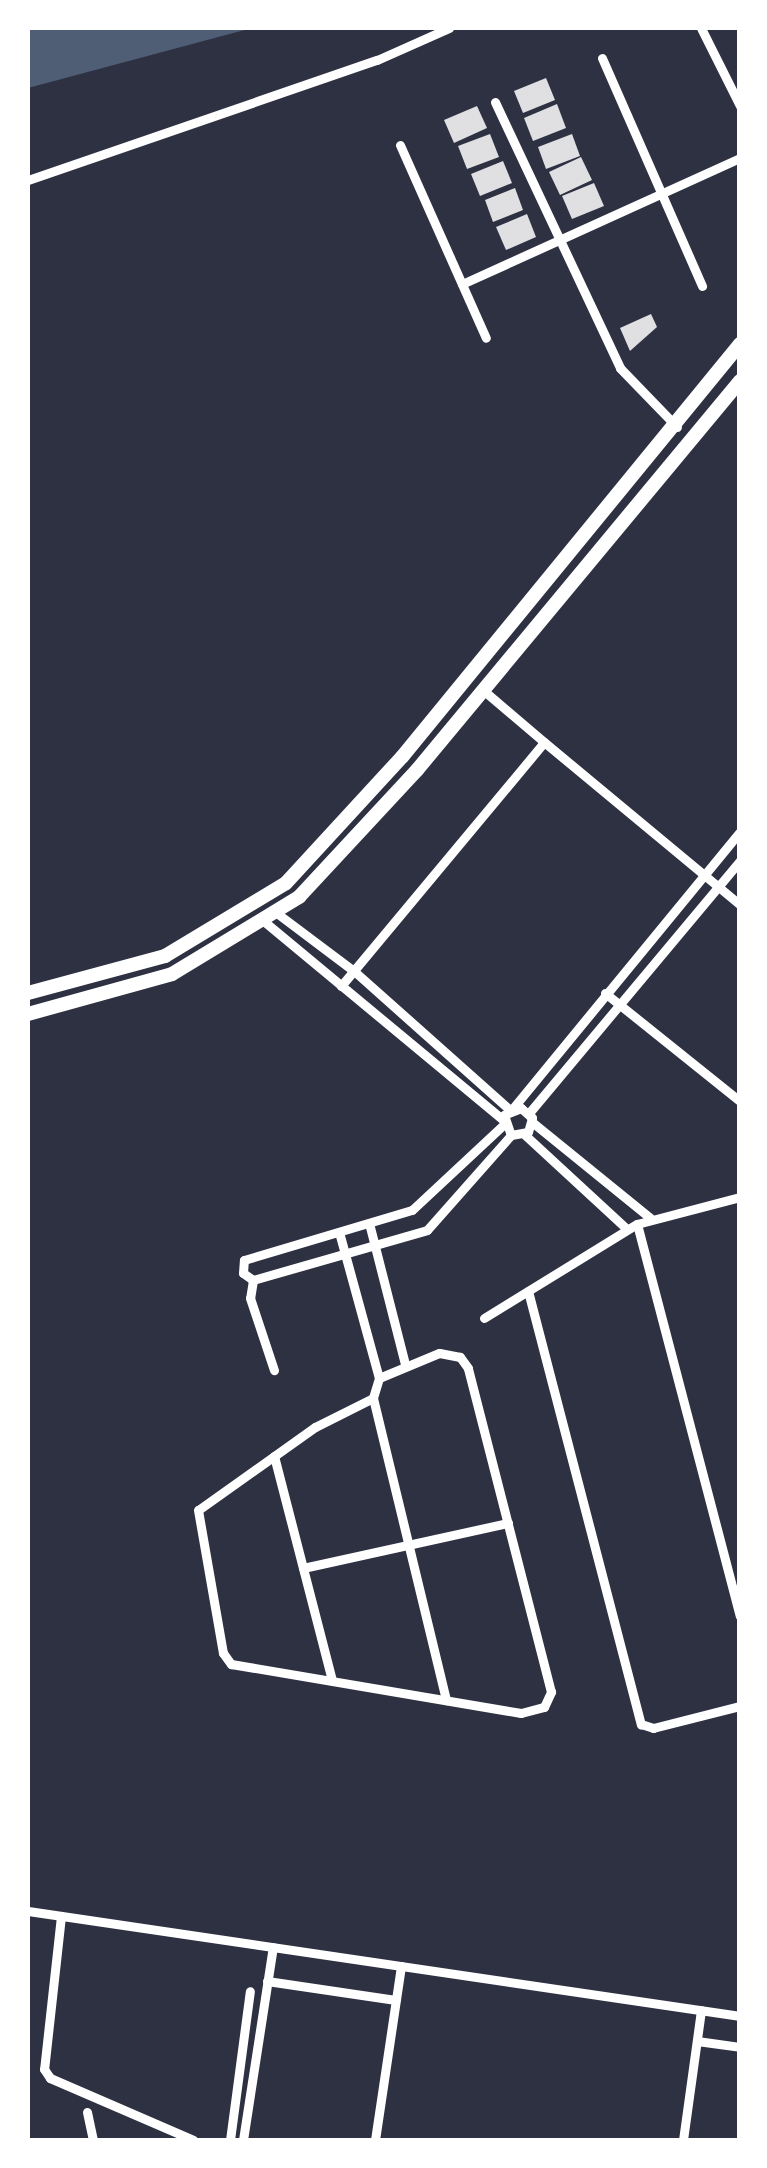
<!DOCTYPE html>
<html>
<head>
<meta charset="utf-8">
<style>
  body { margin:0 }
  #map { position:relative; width:767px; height:2168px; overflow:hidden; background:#2d3142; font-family:Montserrat,sans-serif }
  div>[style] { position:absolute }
  .water>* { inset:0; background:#4f5d75 }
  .building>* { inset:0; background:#e0e0e3 }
  .minor>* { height:9px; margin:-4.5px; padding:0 4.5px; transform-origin:4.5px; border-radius:4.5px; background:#fff }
  .primary>* { height:14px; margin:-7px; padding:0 7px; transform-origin:7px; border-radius:7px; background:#fff }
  span { translate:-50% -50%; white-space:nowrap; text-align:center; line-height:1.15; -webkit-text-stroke:8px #fff; paint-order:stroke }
  .frame { position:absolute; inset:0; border:30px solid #fff; pointer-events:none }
</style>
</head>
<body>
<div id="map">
  <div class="water">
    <div style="clip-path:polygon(28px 28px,252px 28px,28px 88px)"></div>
  </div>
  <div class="building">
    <div style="clip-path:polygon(546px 78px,555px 100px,523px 113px,514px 91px)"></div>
    <div style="clip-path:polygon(557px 104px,566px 128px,533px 141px,524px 118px)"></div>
    <div style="clip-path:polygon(477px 106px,487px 128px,454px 143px,444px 120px)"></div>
    <div style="clip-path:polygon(490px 134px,499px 157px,467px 169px,458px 146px)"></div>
    <div style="clip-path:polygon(572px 134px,580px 156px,546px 169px,538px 147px)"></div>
    <div style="clip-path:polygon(581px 157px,592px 180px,560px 195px,549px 172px)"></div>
    <div style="clip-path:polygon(503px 161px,512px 183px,480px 196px,471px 174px)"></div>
    <div style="clip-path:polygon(594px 183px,604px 206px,572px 219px,562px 196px)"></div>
    <div style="clip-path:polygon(515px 188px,523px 210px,493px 222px,485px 200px)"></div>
    <div style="clip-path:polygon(527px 214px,536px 237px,506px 250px,496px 227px)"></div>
    <div style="clip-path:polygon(651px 314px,657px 327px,630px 351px,620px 328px)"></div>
  </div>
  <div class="minor">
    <div style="left:701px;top:28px;width:87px;rotate:63.4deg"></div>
    <div style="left:602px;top:58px;width:249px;rotate:66.3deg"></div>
    <div style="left:495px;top:102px;width:294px;rotate:64.8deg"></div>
    <div style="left:620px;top:368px;width:82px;rotate:46deg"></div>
    <div style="left:400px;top:145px;width:211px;rotate:66deg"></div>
    <div style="left:28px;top:180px;width:369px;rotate:-19deg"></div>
    <div style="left:377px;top:60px;width:79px;rotate:-24deg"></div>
    <div style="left:462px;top:284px;width:305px;rotate:-24.4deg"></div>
    <div style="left:483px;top:690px;width:80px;rotate:40.4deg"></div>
    <div style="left:278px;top:914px;width:95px;rotate:36.9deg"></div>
    <div style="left:354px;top:971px;width:208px;rotate:41.7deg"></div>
    <div style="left:266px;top:923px;width:308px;rotate:39.7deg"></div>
    <div style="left:341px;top:986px;width:317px;rotate:-50.2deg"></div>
    <div style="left:544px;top:742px;width:255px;rotate:39.7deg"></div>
    <div style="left:605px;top:993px;width:173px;rotate:38.7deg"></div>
    <div style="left:513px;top:1108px;width:357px;rotate:-50.6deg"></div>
    <div style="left:529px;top:1113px;width:329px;rotate:-50.1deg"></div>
    <div style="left:532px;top:1122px;width:152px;rotate:39.1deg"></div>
    <div style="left:525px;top:1135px;width:139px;rotate:42.7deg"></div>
    <div style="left:369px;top:1223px;width:146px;rotate:75.7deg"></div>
    <div style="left:637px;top:1224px;width:405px;rotate:75.3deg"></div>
    <div style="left:339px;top:1232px;width:151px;rotate:74.7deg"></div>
    <div style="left:379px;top:1378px;width:21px;rotate:107deg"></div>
    <div style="left:373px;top:1398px;width:65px;rotate:153.4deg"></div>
    <div style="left:315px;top:1427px;width:143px;rotate:144.6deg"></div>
    <div style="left:198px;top:1510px;width:145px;rotate:80.1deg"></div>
    <div style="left:223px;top:1653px;width:14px;rotate:54deg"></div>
    <div style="left:231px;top:1664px;width:294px;rotate:9.6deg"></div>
    <div style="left:521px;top:1713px;width:24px;rotate:-15deg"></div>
    <div style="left:544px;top:1707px;width:17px;rotate:-65deg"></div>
    <div style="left:551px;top:1692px;width:334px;rotate:-104.4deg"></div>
    <div style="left:468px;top:1368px;width:14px;rotate:-126deg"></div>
    <div style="left:460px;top:1357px;width:21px;rotate:-169deg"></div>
    <div style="left:439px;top:1353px;width:65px;rotate:157.4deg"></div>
    <div style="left:253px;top:1280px;width:181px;rotate:-16deg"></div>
    <div style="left:427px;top:1230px;width:127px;rotate:-48.5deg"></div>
    <div style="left:511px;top:1135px;width:17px;rotate:-10deg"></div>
    <div style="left:528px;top:1132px;width:15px;rotate:-74deg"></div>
    <div style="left:532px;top:1118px;width:15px;rotate:-138deg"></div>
    <div style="left:521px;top:1108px;width:18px;rotate:158deg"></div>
    <div style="left:504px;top:1115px;width:21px;rotate:71deg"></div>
    <div style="left:253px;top:1280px;width:12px;rotate:-145deg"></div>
    <div style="left:243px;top:1273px;width:13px;rotate:-86deg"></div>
    <div style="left:244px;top:1260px;width:175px;rotate:-16.6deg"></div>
    <div style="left:412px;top:1210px;width:125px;rotate:-43deg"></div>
    <div style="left:253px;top:1280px;width:18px;rotate:99deg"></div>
    <div style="left:250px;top:1298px;width:76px;rotate:71.6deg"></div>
    <div style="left:528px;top:1291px;width:448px;rotate:75.4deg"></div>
    <div style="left:641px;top:1724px;width:13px;rotate:18deg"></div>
    <div style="left:653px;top:1728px;width:90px;rotate:-14.2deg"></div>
    <div style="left:484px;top:1318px;width:180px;rotate:-31.6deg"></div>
    <div style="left:637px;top:1224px;width:106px;rotate:-14.7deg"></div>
    <div style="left:373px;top:1398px;width:311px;rotate:76.4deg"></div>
    <div style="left:274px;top:1456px;width:232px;rotate:75.5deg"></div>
    <div style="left:303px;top:1568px;width:210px;rotate:-12.4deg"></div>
    <div style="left:28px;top:1911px;width:720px;rotate:8.39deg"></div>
    <div style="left:61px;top:1916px;width:154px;rotate:96.3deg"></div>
    <div style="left:44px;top:2069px;width:11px;rotate:56deg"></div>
    <div style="left:50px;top:2078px;width:156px;rotate:23.4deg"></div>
    <div style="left:267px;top:1981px;width:130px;rotate:8.4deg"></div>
    <div style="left:697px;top:2041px;width:43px;rotate:7.9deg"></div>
    <div style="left:87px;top:2112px;width:29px;rotate:78deg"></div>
    <div style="left:230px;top:2140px;width:150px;rotate:-82.4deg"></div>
    <div style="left:243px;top:2140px;width:195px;rotate:-81.2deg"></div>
    <div style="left:375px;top:2140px;width:176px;rotate:-81.5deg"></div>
    <div style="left:683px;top:2140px;width:131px;rotate:-82.1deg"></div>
  </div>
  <div class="primary">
    <div style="left:28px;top:993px;width:142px;rotate:-15.1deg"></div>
    <div style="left:165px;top:956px;width:141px;rotate:-31.1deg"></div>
    <div style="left:286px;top:883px;width:171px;rotate:-47.4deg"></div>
    <div style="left:402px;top:757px;width:534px;rotate:-50.7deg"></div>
    <div style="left:28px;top:1014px;width:149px;rotate:-15.5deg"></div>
    <div style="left:172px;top:974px;width:149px;rotate:-31.2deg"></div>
    <div style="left:299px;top:897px;width:173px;rotate:-47.1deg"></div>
    <div style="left:417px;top:770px;width:506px;rotate:-50.3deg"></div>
  </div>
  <div class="frame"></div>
</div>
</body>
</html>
